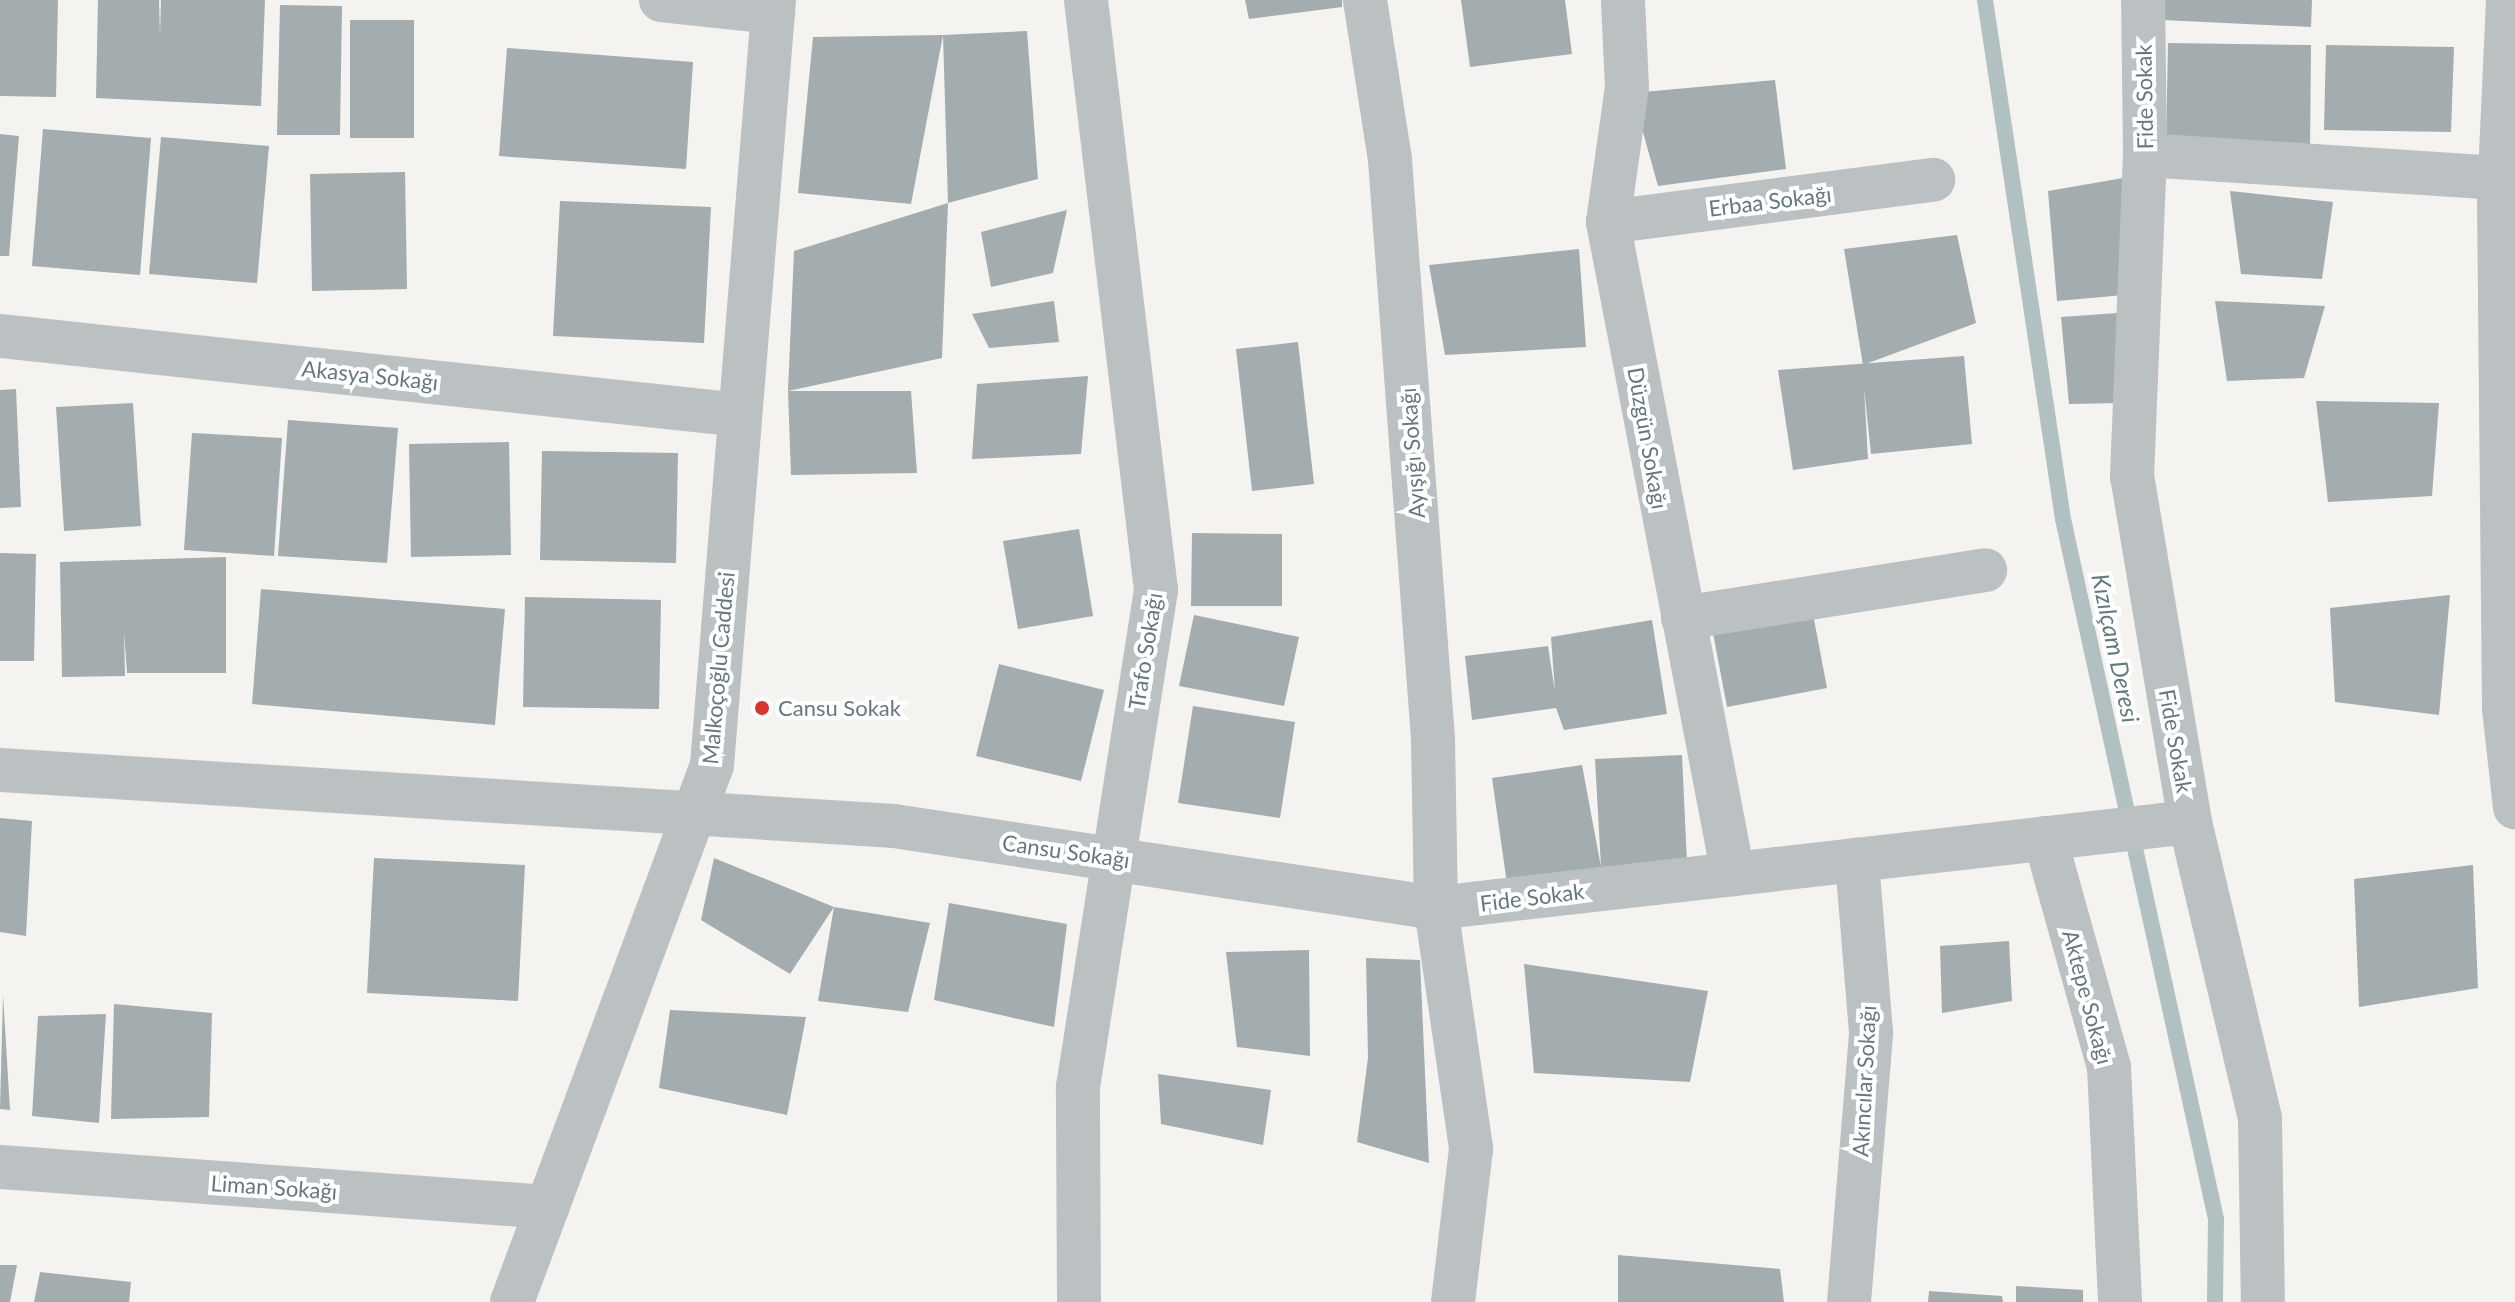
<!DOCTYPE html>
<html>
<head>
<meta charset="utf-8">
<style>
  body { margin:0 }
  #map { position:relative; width:2515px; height:1302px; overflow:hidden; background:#f4f3f0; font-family:Lato,sans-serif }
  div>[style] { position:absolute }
  .stream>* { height:16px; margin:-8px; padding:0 8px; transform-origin:8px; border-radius:8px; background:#b1c1c2 }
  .building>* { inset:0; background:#a3acaf }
  .minor>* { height:44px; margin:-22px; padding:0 22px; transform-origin:22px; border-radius:22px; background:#bbc0c2 }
  .dots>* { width:22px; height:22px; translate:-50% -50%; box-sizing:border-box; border:4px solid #fff; border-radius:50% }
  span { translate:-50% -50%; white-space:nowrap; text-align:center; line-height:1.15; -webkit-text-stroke:8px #fff; paint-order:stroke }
  .street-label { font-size:22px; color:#65787f }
  .poi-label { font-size:22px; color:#65787f }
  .left { translate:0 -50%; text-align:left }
  .water-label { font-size:24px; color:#607b7d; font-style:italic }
</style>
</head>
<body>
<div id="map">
  <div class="stream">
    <div style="left:1985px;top:0;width:525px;rotate:81.45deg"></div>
    <div style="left:2063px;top:519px;width:717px;rotate:77.67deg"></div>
    <div style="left:2216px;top:1219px;width:83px;rotate:90.7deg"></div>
  </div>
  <div class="building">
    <div style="clip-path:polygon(0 0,58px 0,56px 97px,0 96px)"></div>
    <div style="clip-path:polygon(98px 0,159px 0,160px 35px,161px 0,265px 0,261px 106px,96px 98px)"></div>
    <div style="clip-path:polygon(1245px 0,1342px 0,1342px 7px,1249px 19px)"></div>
    <div style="clip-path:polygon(1461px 0,1565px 0,1572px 54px,1470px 67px)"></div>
    <div style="clip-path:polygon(2162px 0,2312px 0,2311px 27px,2162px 20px)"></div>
    <div style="clip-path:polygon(280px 5px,342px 6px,340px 135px,277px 135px)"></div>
    <div style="clip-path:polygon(350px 20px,414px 20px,414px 138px,350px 138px)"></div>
    <div style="clip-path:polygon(1027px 31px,1038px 179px,948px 203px,942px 358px,788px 391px,794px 251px,948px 203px,943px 35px)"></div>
    <div style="clip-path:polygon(943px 35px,911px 204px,798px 193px,813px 37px)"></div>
    <div style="clip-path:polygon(2168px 43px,2311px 45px,2310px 150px,2166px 147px)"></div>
    <div style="clip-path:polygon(2326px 45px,2454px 47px,2451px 132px,2324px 130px)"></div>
    <div style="clip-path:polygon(507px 48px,693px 62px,686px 169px,499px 156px)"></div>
    <div style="clip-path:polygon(1775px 80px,1786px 169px,1658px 186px,1632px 93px)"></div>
    <div style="clip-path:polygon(43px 129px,151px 138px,140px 275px,32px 266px)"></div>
    <div style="clip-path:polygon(0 134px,19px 136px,9px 256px,0 256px)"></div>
    <div style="clip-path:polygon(161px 137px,269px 146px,257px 283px,149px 274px)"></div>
    <div style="clip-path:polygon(405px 172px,407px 289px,312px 291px,310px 174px)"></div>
    <div style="clip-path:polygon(2129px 177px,2124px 295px,2057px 301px,2048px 191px)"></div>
    <div style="clip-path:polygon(2230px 191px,2333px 202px,2322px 279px,2241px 274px)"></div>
    <div style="clip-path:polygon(560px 201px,711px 207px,704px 343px,553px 336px)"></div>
    <div style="clip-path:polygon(1067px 210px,1053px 273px,991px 287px,981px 232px)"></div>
    <div style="clip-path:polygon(1957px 235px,1976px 323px,1863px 365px,1844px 249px)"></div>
    <div style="clip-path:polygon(1579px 249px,1586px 347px,1445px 355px,1429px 265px)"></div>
    <div style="clip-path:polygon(1054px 301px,1059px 342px,989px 348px,972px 314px)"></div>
    <div style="clip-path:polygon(2215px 301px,2325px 306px,2304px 378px,2227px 381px)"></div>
    <div style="clip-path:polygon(2118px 313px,2120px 403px,2069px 404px,2061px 317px)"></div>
    <div style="clip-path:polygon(1298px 342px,1314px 484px,1252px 491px,1236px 349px)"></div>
    <div style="clip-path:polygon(1964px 356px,1972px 444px,1871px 454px,1864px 388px,1868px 459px,1793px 470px,1778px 370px)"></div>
    <div style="clip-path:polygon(1088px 376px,1081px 454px,972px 459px,977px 384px)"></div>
    <div style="clip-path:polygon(16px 389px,21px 507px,0 508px,0 390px)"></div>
    <div style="clip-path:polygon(788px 391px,911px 391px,917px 473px,791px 475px)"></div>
    <div style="clip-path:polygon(2316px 401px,2439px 403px,2432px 496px,2328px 502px)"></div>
    <div style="clip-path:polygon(133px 403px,141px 526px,64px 531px,56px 407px)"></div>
    <div style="clip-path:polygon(288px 420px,398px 428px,387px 563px,278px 556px)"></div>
    <div style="clip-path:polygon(192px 433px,282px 438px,274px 556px,184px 550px)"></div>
    <div style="clip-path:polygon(509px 442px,511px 555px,411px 557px,409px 444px)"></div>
    <div style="clip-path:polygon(542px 451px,678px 453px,676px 563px,540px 560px)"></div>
    <div style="clip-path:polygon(1079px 529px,1093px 616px,1018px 629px,1003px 541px)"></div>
    <div style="clip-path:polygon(1192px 533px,1282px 534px,1282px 606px,1191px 606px)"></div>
    <div style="clip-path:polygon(0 553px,36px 554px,34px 661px,0 661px)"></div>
    <div style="clip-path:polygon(226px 557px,226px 673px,127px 673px,124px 631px,125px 676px,62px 677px,60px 562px)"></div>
    <div style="clip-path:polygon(261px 589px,505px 609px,495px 725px,252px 704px)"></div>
    <div style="clip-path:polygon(2450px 595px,2439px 715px,2335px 702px,2330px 608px)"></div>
    <div style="clip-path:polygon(525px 597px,661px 600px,659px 709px,523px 707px)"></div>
    <div style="clip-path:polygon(1813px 614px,1827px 688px,1727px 707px,1713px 633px)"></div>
    <div style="clip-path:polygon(1194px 615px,1299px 637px,1284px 706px,1179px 686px)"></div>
    <div style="clip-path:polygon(1652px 620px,1667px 714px,1564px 730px,1556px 708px,1472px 720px,1465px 656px,1548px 646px,1555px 692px,1551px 637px)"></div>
    <div style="clip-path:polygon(999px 664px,1104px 690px,1081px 781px,976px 756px)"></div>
    <div style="clip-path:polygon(1193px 706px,1295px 722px,1280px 818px,1178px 803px)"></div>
    <div style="clip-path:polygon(1682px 755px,1687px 863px,1601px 867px,1507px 884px,1492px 778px,1582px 765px,1601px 867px,1595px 759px)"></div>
    <div style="clip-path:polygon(0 818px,32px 821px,26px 936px,0 932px)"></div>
    <div style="clip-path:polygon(374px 858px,525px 865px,518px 1001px,367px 993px)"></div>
    <div style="clip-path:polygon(714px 858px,834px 907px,790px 974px,701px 920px)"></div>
    <div style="clip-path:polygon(2473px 865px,2478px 988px,2359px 1007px,2354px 879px)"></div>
    <div style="clip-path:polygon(949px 903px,1067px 924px,1054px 1027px,934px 1000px)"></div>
    <div style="clip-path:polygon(834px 907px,930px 923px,908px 1012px,818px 1001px)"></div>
    <div style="clip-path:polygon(2009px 941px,2012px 1001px,1942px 1013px,1940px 946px)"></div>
    <div style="clip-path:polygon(1309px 950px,1310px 1056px,1237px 1047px,1226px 952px)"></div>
    <div style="clip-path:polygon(1366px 958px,1420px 960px,1429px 1163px,1357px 1142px,1368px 1058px)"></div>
    <div style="clip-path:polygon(1524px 964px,1708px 991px,1690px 1082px,1534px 1073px)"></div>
    <div style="clip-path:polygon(3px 995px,10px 1110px,0 1109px)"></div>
    <div style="clip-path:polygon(114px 1004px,212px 1013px,209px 1117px,111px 1119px)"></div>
    <div style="clip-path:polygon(670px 1010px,806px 1017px,787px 1115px,659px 1088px)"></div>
    <div style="clip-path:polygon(106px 1014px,99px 1123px,32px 1116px,38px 1016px)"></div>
    <div style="clip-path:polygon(1158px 1074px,1271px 1090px,1263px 1145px,1161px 1124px)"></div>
    <div style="clip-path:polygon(1618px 1255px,1780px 1269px,1784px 1302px,1618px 1302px)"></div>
    <div style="clip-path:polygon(0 1265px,17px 1265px,10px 1302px,0 1302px)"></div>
    <div style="clip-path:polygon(40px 1272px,131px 1282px,129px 1302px,34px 1302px)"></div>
    <div style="clip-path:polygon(2016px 1286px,2083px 1290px,2083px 1302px,2016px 1302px)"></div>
    <div style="clip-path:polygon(1929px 1291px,2002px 1296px,2003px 1302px,1928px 1302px)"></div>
  </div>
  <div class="minor">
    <div style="left:661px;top:0;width:113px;rotate:6.1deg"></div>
    <div style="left:1365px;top:0;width:162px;rotate:81.1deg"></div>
    <div style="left:1390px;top:160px;width:581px;rotate:85.75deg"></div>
    <div style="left:1433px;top:739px;width:169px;rotate:89deg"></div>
    <div style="left:1436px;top:908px;width:244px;rotate:81.7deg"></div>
    <div style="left:1471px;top:1149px;width:154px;rotate:96.7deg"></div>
    <div style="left:1623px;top:0;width:87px;rotate:87.4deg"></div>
    <div style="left:1627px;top:87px;width:136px;rotate:98deg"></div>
    <div style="left:1608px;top:222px;width:664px;rotate:79.15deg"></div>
    <div style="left:2508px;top:0;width:196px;rotate:92.6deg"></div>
    <div style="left:2499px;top:196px;width:512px;rotate:89.44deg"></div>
    <div style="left:2504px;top:708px;width:100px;rotate:83.7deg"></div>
    <div style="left:2145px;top:155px;width:371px;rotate:3.7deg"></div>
    <div style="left:1608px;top:222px;width:328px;rotate:-7.4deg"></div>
    <div style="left:0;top:336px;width:744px;rotate:6.09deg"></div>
    <div style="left:1683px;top:618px;width:306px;rotate:-9deg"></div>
    <div style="left:0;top:770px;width:896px;rotate:3.58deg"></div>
    <div style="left:894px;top:826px;width:548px;rotate:8.6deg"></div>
    <div style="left:1436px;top:908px;width:759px;rotate:-6.51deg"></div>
    <div style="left:2190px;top:822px;width:350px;rotate:-99.5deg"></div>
    <div style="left:2132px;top:477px;width:322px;rotate:-87.7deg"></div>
    <div style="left:2145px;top:155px;width:155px;rotate:-90.7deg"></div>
    <div style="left:2190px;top:822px;width:305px;rotate:76.7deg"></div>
    <div style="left:2260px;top:1119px;width:183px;rotate:89.1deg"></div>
    <div style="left:2045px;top:838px;width:238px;rotate:74.4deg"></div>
    <div style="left:2109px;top:1067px;width:235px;rotate:87.3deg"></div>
    <div style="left:0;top:1167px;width:549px;rotate:4.17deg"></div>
    <div style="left:512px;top:1302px;width:573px;rotate:-69.57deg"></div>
    <div style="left:712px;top:765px;width:768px;rotate:-85.37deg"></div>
    <div style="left:1079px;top:1302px;width:215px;rotate:-90.3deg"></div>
    <div style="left:1078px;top:1087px;width:503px;rotate:-81.08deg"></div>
    <div style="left:1156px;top:590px;width:594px;rotate:-96.77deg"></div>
    <div style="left:1849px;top:1302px;width:271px;rotate:-85.3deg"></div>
    <div style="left:1871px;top:1032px;width:173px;rotate:-94.7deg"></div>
  </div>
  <div class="dots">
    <div style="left:762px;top:708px;background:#d8352c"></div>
  </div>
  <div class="street-label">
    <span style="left:2144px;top:97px;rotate:-91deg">Fide Sokak</span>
    <span style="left:1770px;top:201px;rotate:-7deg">Erbaa Sokağı</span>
    <span style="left:370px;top:375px;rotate:6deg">Akasya Sokağı</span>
    <span style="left:1648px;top:438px;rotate:80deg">Düzgün Sokağı</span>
    <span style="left:1412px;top:453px;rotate:-94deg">Ayışığı Sokağı</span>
    <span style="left:1145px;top:651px;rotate:-81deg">Trafo Sokağı</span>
    <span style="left:718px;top:668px;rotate:-85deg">Malkoçoğlu Caddesi</span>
    <span style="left:2176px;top:741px;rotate:80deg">Fide Sokak</span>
    <span style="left:1066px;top:851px;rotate:8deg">Cansu Sokağı</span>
    <span style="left:1532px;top:897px;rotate:-7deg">Fide Sokak</span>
    <span style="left:2088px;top:997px;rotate:75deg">Aktepe Sokağı</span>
    <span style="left:1864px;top:1081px;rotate:-87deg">Akıncılar Sokağı</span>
    <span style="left:274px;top:1187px;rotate:4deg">Liman Sokağı</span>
  </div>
  <div class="poi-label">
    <span class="left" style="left:778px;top:708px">Cansu Sokak</span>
  </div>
  <div class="water-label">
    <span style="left:2116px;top:648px;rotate:78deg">Kızılçam Deresi</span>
  </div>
</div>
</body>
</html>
